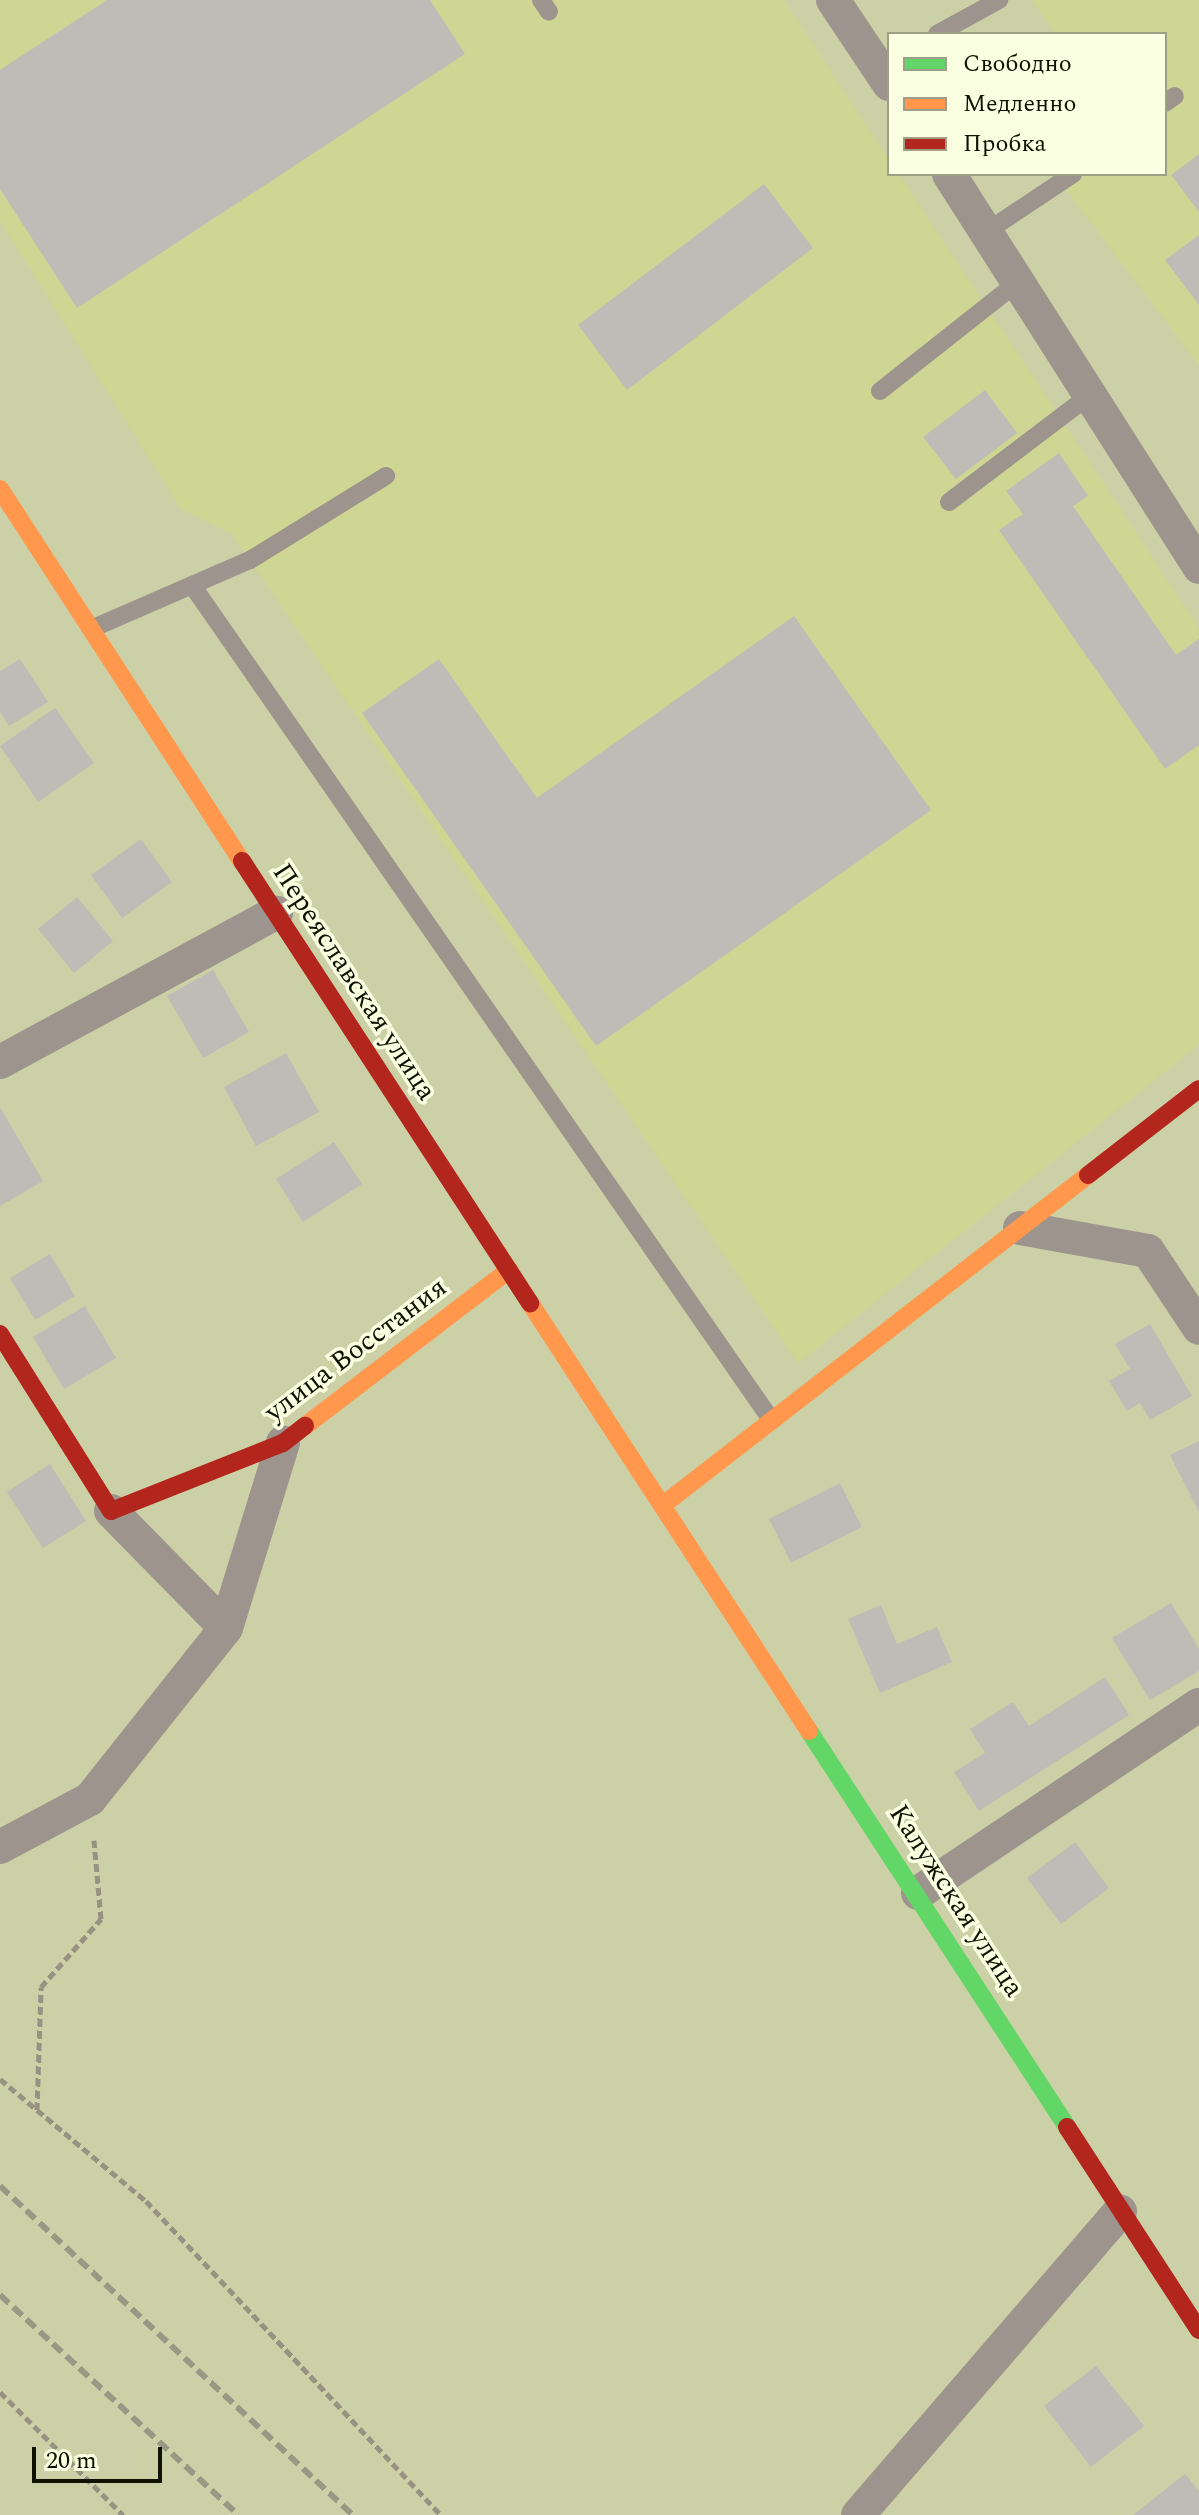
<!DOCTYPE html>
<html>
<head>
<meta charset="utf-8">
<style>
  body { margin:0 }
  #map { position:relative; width:1199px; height:2515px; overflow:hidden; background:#ccd0a6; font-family:Spectral,serif }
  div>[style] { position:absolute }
  .built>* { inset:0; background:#cfd694 }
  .building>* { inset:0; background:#bdbcb6 }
  .path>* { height:5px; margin-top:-2.5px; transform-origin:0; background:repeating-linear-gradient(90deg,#969383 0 8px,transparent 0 12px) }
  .lane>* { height:18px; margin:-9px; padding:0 9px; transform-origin:9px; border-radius:9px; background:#9d958d }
  .street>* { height:34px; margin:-17px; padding:0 17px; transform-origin:17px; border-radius:17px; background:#9d958d }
  .fast>* { height:18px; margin:-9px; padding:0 9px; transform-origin:9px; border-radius:9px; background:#63d668 }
  .slow>* { height:18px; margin:-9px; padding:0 9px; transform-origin:9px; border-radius:9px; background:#ff974d }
  .jam>* { height:18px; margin:-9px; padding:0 9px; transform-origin:9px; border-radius:9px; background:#b3261e }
  .rail>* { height:6px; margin-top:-3px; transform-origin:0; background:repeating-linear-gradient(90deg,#999885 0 12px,transparent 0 18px) }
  span { translate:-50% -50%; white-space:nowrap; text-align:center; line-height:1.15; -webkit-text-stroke:7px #fbffe1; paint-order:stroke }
  .street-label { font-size:28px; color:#101200 }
  .legend { position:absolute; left:887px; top:32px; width:280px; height:144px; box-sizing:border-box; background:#fbffe1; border:2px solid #9da087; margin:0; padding:10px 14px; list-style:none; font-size:24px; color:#101200 }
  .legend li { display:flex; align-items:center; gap:16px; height:40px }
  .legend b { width:40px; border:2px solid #9da087 }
  .scale { position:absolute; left:32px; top:2447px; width:130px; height:36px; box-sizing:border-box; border:4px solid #101200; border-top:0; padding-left:10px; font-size:24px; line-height:28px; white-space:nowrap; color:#101200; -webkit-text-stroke:6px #fbffe1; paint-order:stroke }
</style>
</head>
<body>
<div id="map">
  <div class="built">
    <div style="clip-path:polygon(0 0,784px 0,889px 159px,889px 174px,899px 174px,1199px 628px,1199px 1045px,798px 1363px,232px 534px,181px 509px,0 221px)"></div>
    <div style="clip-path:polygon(1032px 0,1199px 0,1199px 365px,1054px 174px,1165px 174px,1165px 34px,1055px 34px)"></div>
  </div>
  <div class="building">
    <div style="clip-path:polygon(107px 0,430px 0,465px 54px,77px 308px,0 189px,0 70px)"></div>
    <div style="clip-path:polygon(1199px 154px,1199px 212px,1171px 175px)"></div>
    <div style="clip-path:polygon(764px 184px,813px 248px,627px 390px,578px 325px)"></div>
    <div style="clip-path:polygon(1199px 235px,1199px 305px,1165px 260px)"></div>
    <div style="clip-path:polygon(985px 390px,1017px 433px,956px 479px,923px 437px)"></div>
    <div style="clip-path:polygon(1059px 453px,1088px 496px,1073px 506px,1176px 655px,1199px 639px,1199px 745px,1165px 769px,999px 530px,1023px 514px,1006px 491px)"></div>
    <div style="clip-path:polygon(794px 616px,931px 810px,596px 1046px,362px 713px,439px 659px,537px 798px)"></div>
    <div style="clip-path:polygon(20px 659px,48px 702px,9px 726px,0 712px,0 671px)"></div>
    <div style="clip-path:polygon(55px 708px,94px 763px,38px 802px,0 746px)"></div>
    <div style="clip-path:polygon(141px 839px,172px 882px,122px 918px,91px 875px)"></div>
    <div style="clip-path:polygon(77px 897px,113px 941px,74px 973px,38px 929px)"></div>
    <div style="clip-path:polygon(213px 970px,249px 1032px,203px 1058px,167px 996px)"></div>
    <div style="clip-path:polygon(286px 1053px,319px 1112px,256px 1146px,224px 1087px)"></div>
    <div style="clip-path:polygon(0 1107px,43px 1181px,0 1206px)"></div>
    <div style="clip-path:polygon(334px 1142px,362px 1184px,303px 1222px,276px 1179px)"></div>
    <div style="clip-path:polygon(50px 1254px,75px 1296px,35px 1320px,10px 1278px)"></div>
    <div style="clip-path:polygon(85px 1306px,116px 1358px,64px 1389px,33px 1337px)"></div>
    <div style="clip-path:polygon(1150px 1324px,1192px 1396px,1150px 1420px,1140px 1403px,1127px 1411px,1109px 1381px,1130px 1369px,1115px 1344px)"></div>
    <div style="clip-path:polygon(1199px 1441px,1199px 1512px,1170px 1455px)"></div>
    <div style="clip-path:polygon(50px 1464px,86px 1521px,43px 1548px,7px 1492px)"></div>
    <div style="clip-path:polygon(840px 1483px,862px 1527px,791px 1563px,769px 1519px)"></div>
    <div style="clip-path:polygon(1171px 1603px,1199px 1649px,1199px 1671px,1150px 1700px,1112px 1638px)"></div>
    <div style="clip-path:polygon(881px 1605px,897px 1644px,937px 1627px,952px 1662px,880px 1693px,848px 1619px)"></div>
    <div style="clip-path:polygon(1105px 1677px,1129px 1715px,979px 1811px,954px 1772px,985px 1753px,970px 1729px,1013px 1702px,1029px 1726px)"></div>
    <div style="clip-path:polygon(1075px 1842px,1109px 1888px,1061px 1924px,1027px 1878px)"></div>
    <div style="clip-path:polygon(1096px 2366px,1144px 2426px,1091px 2467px,1044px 2406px)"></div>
    <div style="clip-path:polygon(1185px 2474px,1199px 2491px,1199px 2515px,1133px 2515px)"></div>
  </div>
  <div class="path">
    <div style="left:0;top:2079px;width:190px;rotate:39.9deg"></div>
    <div style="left:146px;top:2201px;width:431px;rotate:46.8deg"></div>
    <div style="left:37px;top:2110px;width:123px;rotate:-88.1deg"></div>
    <div style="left:41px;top:1987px;width:91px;rotate:-48.6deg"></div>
    <div style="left:101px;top:1919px;width:79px;rotate:-95.1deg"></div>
    <div style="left:0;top:2392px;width:174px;rotate:45deg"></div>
  </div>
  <div class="lane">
    <div style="left:541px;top:0;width:14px;rotate:56deg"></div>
    <div style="left:937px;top:34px;width:71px;rotate:-28.7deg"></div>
    <div style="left:1165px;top:103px;width:12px;rotate:-35deg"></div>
    <div style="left:986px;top:232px;width:105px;rotate:-33.7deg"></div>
    <div style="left:880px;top:391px;width:176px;rotate:-38.3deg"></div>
    <div style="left:949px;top:502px;width:177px;rotate:-37.2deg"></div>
    <div style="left:192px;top:585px;width:1017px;rotate:55.25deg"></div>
    <div style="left:91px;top:629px;width:173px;rotate:-23.5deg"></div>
    <div style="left:250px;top:560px;width:160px;rotate:-31.7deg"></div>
  </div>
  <div class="street">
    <div style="left:833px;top:0;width:101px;rotate:56.3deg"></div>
    <div style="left:949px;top:174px;width:466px;rotate:57.5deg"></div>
    <div style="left:0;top:1062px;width:314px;rotate:-28.4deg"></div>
    <div style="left:1020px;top:1228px;width:130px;rotate:10.2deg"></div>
    <div style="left:1148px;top:1251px;width:92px;rotate:56.5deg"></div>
    <div style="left:111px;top:1511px;width:164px;rotate:45.5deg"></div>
    <div style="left:0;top:1847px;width:102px;rotate:-28.1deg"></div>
    <div style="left:90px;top:1799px;width:218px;rotate:-51.5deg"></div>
    <div style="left:226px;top:1628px;width:194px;rotate:-72.9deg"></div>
    <div style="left:918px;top:1893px;width:338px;rotate:-33.8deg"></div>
    <div style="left:858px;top:2515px;width:401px;rotate:-49.2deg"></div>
  </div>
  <div class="fast">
    <div style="left:809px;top:1731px;width:473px;rotate:56.9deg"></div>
  </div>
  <div class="slow">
    <div style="left:0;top:489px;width:444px;rotate:57deg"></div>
    <div style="left:530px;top:1303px;width:511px;rotate:56.9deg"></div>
    <div style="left:305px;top:1426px;width:257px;rotate:-37.4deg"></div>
    <div style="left:663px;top:1505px;width:538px;rotate:-37.83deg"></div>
  </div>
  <div class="jam">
    <div style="left:242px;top:861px;width:528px;rotate:56.91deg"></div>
    <div style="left:1088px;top:1175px;width:140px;rotate:-37.8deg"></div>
    <div style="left:0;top:1334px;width:209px;rotate:57.9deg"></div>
    <div style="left:111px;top:1511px;width:185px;rotate:-21.6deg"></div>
    <div style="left:283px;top:1443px;width:28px;rotate:-38deg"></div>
    <div style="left:1067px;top:2127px;width:242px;rotate:57deg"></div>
  </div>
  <div class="rail">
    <div style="left:0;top:2186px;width:483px;rotate:43deg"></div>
    <div style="left:0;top:2295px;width:324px;rotate:42.7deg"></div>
  </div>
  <div class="street-label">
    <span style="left:354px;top:982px;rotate:57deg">Переяславская улица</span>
    <span style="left:356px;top:1350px;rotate:-37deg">улица Восстания</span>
    <span style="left:956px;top:1901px;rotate:57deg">Калужская улица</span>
  </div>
  <ul class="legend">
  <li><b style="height:10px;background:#63d668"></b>Свободно</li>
  <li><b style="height:10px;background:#ff974d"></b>Медленно</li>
  <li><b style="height:10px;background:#b3261e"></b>Пробка</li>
  </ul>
  <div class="scale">20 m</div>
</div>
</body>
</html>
